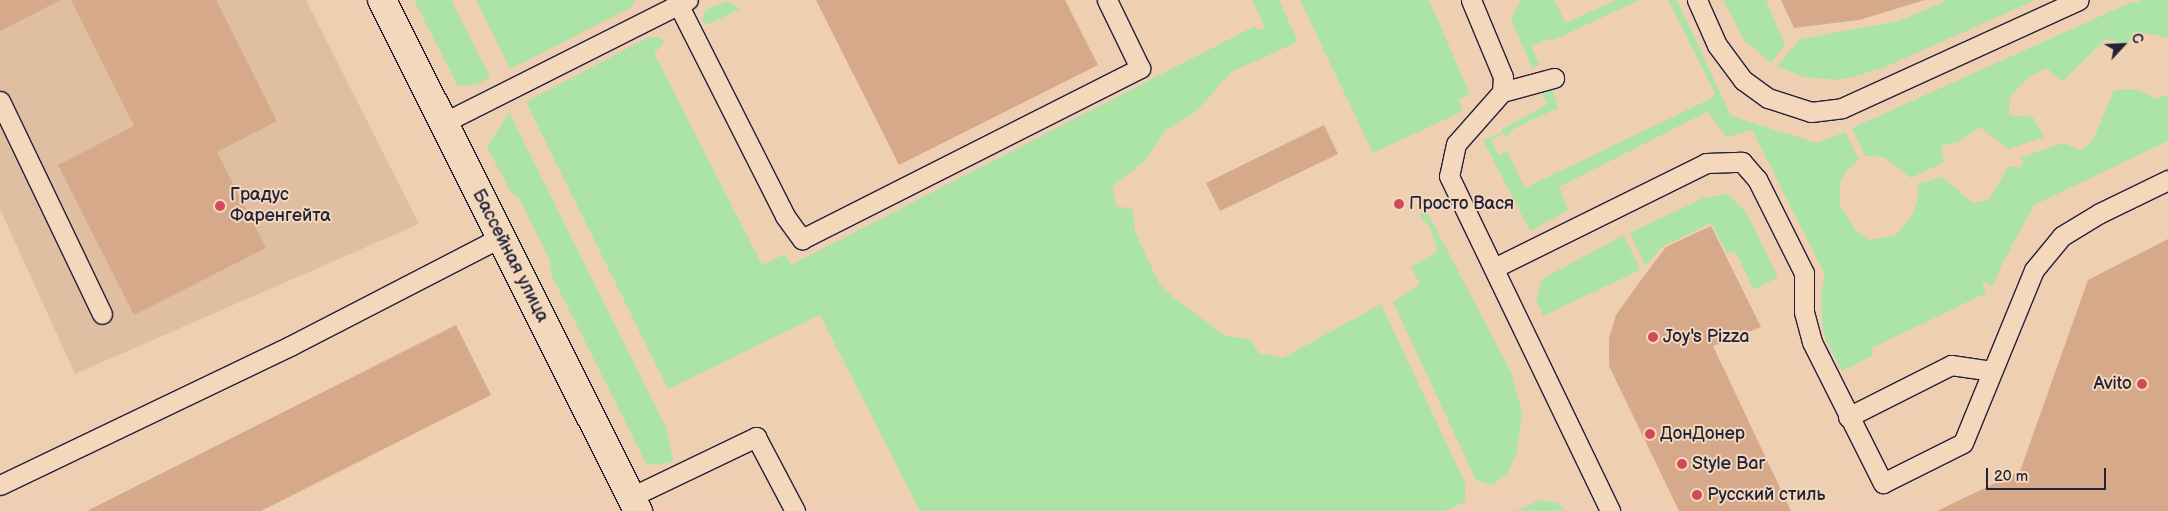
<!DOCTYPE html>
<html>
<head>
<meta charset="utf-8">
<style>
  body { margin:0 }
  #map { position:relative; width:2168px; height:511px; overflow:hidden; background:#efcfb2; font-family:"Balsamiq Sans",sans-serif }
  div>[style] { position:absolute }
  .built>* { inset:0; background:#e0bea2 }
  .green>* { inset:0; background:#ace3a6 }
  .building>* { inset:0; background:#d7a98b }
  .roads { filter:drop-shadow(1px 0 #22223b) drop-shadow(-1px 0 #22223b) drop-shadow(0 1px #22223b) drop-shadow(0 -1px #22223b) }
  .service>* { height:19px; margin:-9.5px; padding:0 9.5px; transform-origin:9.5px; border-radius:9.5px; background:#f4d8bb }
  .tertiary>* { height:28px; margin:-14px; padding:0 14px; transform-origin:14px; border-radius:14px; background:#f4d8bb }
  .dots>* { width:14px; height:14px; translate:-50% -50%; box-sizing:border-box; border:2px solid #f4d8bb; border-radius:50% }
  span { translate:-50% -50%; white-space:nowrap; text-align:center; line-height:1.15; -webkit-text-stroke:4px #f4d8bb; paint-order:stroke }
  .poi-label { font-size:18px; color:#22223b }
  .left { translate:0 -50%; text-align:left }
  .right { translate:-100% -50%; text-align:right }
  .street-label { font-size:18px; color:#22223b }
  .north { position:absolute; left:2098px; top:20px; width:50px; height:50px; -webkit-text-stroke:4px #f4d8bb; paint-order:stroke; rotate:65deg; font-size:14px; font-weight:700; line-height:20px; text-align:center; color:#22223b }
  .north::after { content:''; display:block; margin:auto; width:18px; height:22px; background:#22223b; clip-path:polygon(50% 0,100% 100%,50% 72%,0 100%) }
  .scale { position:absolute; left:1986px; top:468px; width:120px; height:22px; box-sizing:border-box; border:2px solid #22223b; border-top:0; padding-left:6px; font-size:15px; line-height:18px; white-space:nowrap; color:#22223b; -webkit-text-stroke:4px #f4d8bb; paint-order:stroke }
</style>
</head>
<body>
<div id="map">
  <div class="built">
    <div style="clip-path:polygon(0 0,306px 0,419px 224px,75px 374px,0 209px)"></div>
  </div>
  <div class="green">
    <div style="clip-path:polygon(414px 0,451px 0,490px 77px,476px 85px,458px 86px)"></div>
    <div style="clip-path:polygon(476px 0,635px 0,632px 7px,510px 69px)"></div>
    <div style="clip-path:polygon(1252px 0,1279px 0,1298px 42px,1231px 72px,1197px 111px,1166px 130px,1145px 161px,1113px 186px,1116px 206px,1133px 209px,1135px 232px,1159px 283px,1175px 299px,1226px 336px,1250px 339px,1259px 353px,1283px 358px,1381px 304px,1465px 483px,1465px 502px,1445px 511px,920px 511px,820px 315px,668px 389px,526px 102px,649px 37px,661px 37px,664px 43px,654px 53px,762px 265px,785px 254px,791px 265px,1255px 26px,1257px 30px,1265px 28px)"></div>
    <div style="clip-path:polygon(1300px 0,1429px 0,1470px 94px,1459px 99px,1463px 111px,1373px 153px)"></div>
    <div style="clip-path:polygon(1521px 0,1554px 0,1566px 23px,1616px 0,1639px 0,1554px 40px,1546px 39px,1532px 47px,1539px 65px,1532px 68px,1511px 19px)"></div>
    <div style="clip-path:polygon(1668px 0,1677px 0,1731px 116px,1817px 143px,1845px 132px,1859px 159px,1847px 170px,1840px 183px,1840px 205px,1855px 230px,1870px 240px,1895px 235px,1912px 216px,1918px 199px,1918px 184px,1942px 177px,1973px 203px,1989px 200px,2008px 167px,2021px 167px,2023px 160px,2020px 158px,2063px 143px,2082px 150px,2093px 140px,2114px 90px,2136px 89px,2156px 99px,2168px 95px,2168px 141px,2034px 205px,2002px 264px,1993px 286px,1982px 282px,1986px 293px,1872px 348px,1873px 355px,1842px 371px,1826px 340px,1822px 323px,1821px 294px,1825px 275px,1752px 130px,1727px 137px,1707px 112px,1559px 187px,1568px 210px,1530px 231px,1483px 140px,1502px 133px,1502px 129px,1547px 105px,1542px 93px,1553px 91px,1558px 108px,1515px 128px,1506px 137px,1504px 134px,1491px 140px,1499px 156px,1507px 151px,1525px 188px,1710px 99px,1715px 93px)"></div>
    <div style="clip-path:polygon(1723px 0,1766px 0,1785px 45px,1771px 63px,1744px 40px)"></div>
    <div style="clip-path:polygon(1948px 0,2035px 0,1885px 67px,1857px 76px,1838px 80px,1803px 77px,1777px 66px,1800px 39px,1899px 21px)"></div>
    <div style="clip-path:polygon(2142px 0,2168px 0,2168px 38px,2147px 33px,2125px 44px,2106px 39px,2062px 82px,2047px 68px,2030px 76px,2010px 96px,2009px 115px,2033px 117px,2044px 137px,2008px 149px,1980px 127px,1959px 142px,1941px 146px,1944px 162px,1911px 178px,1884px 157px,1865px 156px,1852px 128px,2134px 1px,2136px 4px)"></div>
    <div style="clip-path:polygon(727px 1px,740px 9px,709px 24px,702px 22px,705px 10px)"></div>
    <div style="clip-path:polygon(509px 112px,666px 427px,673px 461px,670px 463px,647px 465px,550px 272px,551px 263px,518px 196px,511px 192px,487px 147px)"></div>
    <div style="clip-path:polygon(1728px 194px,1746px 212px,1778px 277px,1754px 290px,1735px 251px,1727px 254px,1711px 223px,1662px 247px,1645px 266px,1630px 233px,1703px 198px)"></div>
    <div style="clip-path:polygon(1426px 210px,1511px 372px,1522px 412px,1517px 452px,1507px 474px,1492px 485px,1476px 480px,1393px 302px,1420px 284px,1411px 267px,1438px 251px,1430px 228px,1419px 214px)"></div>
    <div style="clip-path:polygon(1624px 235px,1640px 270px,1543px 316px,1536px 299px,1542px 279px)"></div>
    <div style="clip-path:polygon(1540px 500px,1557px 503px,1566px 511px,1515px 511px)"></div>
  </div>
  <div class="building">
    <div style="clip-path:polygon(0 0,61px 0,0 31px)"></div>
    <div style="clip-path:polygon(71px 0,216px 0,277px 121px,217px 152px,266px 248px,134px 315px,58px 165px,134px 126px)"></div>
    <div style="clip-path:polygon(816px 0,1065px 0,1098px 65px,899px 165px)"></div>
    <div style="clip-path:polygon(1781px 0,1925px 0,1859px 20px,1794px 28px)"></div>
    <div style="clip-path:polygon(1324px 125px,1338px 154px,1220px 211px,1206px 183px)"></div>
    <div style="clip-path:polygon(1711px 226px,1761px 327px,1713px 346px,1791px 511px,1679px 511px,1609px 366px,1609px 338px,1616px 315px,1641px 280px,1666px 247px)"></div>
    <div style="clip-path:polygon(2168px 239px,2168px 511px,1937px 511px,2020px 471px,2088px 280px)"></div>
    <div style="clip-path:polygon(456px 325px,491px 395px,261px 511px,87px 511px)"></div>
  </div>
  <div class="roads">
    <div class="service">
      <div style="left:676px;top:0;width:242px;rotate:63.2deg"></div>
      <div style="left:785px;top:216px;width:29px;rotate:54deg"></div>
      <div style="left:802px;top:239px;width:379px;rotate:-26.8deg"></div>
      <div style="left:1140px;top:68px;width:76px;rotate:-115.9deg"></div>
      <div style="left:1471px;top:0;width:83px;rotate:67.4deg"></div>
      <div style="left:1503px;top:77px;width:15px;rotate:94deg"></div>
      <div style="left:1502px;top:92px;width:69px;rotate:131.5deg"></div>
      <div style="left:1456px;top:144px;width:33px;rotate:102deg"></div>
      <div style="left:1449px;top:176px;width:372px;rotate:64.3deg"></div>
      <div style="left:1697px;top:0;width:49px;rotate:66deg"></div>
      <div style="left:1717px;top:45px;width:44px;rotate:53.4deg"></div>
      <div style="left:1743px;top:80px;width:31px;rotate:36deg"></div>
      <div style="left:1768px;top:98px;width:45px;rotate:18deg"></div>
      <div style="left:1811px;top:112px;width:31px;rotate:-7deg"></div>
      <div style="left:1842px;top:108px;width:260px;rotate:-24.5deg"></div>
      <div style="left:1502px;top:92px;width:54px;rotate:-15.1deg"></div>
      <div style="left:0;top:101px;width:236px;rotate:64.4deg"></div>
      <div style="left:443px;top:123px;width:274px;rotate:-26.7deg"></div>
      <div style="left:1494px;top:268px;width:237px;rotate:-26.3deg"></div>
      <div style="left:1706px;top:163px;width:36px;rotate:-2deg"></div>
      <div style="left:1742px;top:162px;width:23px;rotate:49deg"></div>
      <div style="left:1757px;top:179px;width:105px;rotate:63.4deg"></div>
      <div style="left:1804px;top:273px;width:39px;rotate:90deg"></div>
      <div style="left:1804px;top:312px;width:31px;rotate:75deg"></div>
      <div style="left:1812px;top:342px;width:158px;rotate:63.3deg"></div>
      <div style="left:1883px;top:483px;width:89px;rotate:-26.6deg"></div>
      <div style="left:1963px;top:443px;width:187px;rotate:-67.7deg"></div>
      <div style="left:2034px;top:270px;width:44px;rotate:-50.5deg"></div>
      <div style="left:2062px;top:236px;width:44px;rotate:-31.2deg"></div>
      <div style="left:2100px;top:213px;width:76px;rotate:-25.9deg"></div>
      <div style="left:1848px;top:417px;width:115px;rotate:-26.8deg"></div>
      <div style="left:1951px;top:365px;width:41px;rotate:8.3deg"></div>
      <div style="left:0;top:485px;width:322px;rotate:-25.6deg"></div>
      <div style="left:290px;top:346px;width:237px;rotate:-27.3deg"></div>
      <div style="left:631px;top:497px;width:139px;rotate:-25.6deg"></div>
      <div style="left:756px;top:437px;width:84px;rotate:62.2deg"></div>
    </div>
    <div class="tertiary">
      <div style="left:382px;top:0;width:572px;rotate:63.39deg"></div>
    </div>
  </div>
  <div class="dots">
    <div style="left:1399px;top:204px;background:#d1495b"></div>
    <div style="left:220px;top:206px;background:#d1495b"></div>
    <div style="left:1653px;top:337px;background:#d1495b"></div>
    <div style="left:2142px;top:384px;background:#d1495b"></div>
    <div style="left:1650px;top:434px;background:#d1495b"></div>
    <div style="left:1682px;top:464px;background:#d1495b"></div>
    <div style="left:1697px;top:495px;background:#d1495b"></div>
  </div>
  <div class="poi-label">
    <span class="left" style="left:230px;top:206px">Градус<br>Фаренгейта</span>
    <span class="left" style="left:1409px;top:204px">Просто Вася</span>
    <span class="left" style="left:1663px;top:337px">Joy's Pizza</span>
    <span class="right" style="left:2132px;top:384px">Avito</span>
    <span class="left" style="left:1660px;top:434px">ДонДонер</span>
    <span class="left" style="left:1692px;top:464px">Style Bar</span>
    <span class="left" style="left:1707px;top:495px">Русский стиль</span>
  </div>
  <div class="street-label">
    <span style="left:510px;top:256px;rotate:63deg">Бассейная улица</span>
  </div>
  <div class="north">С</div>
  <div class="scale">20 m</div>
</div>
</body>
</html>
